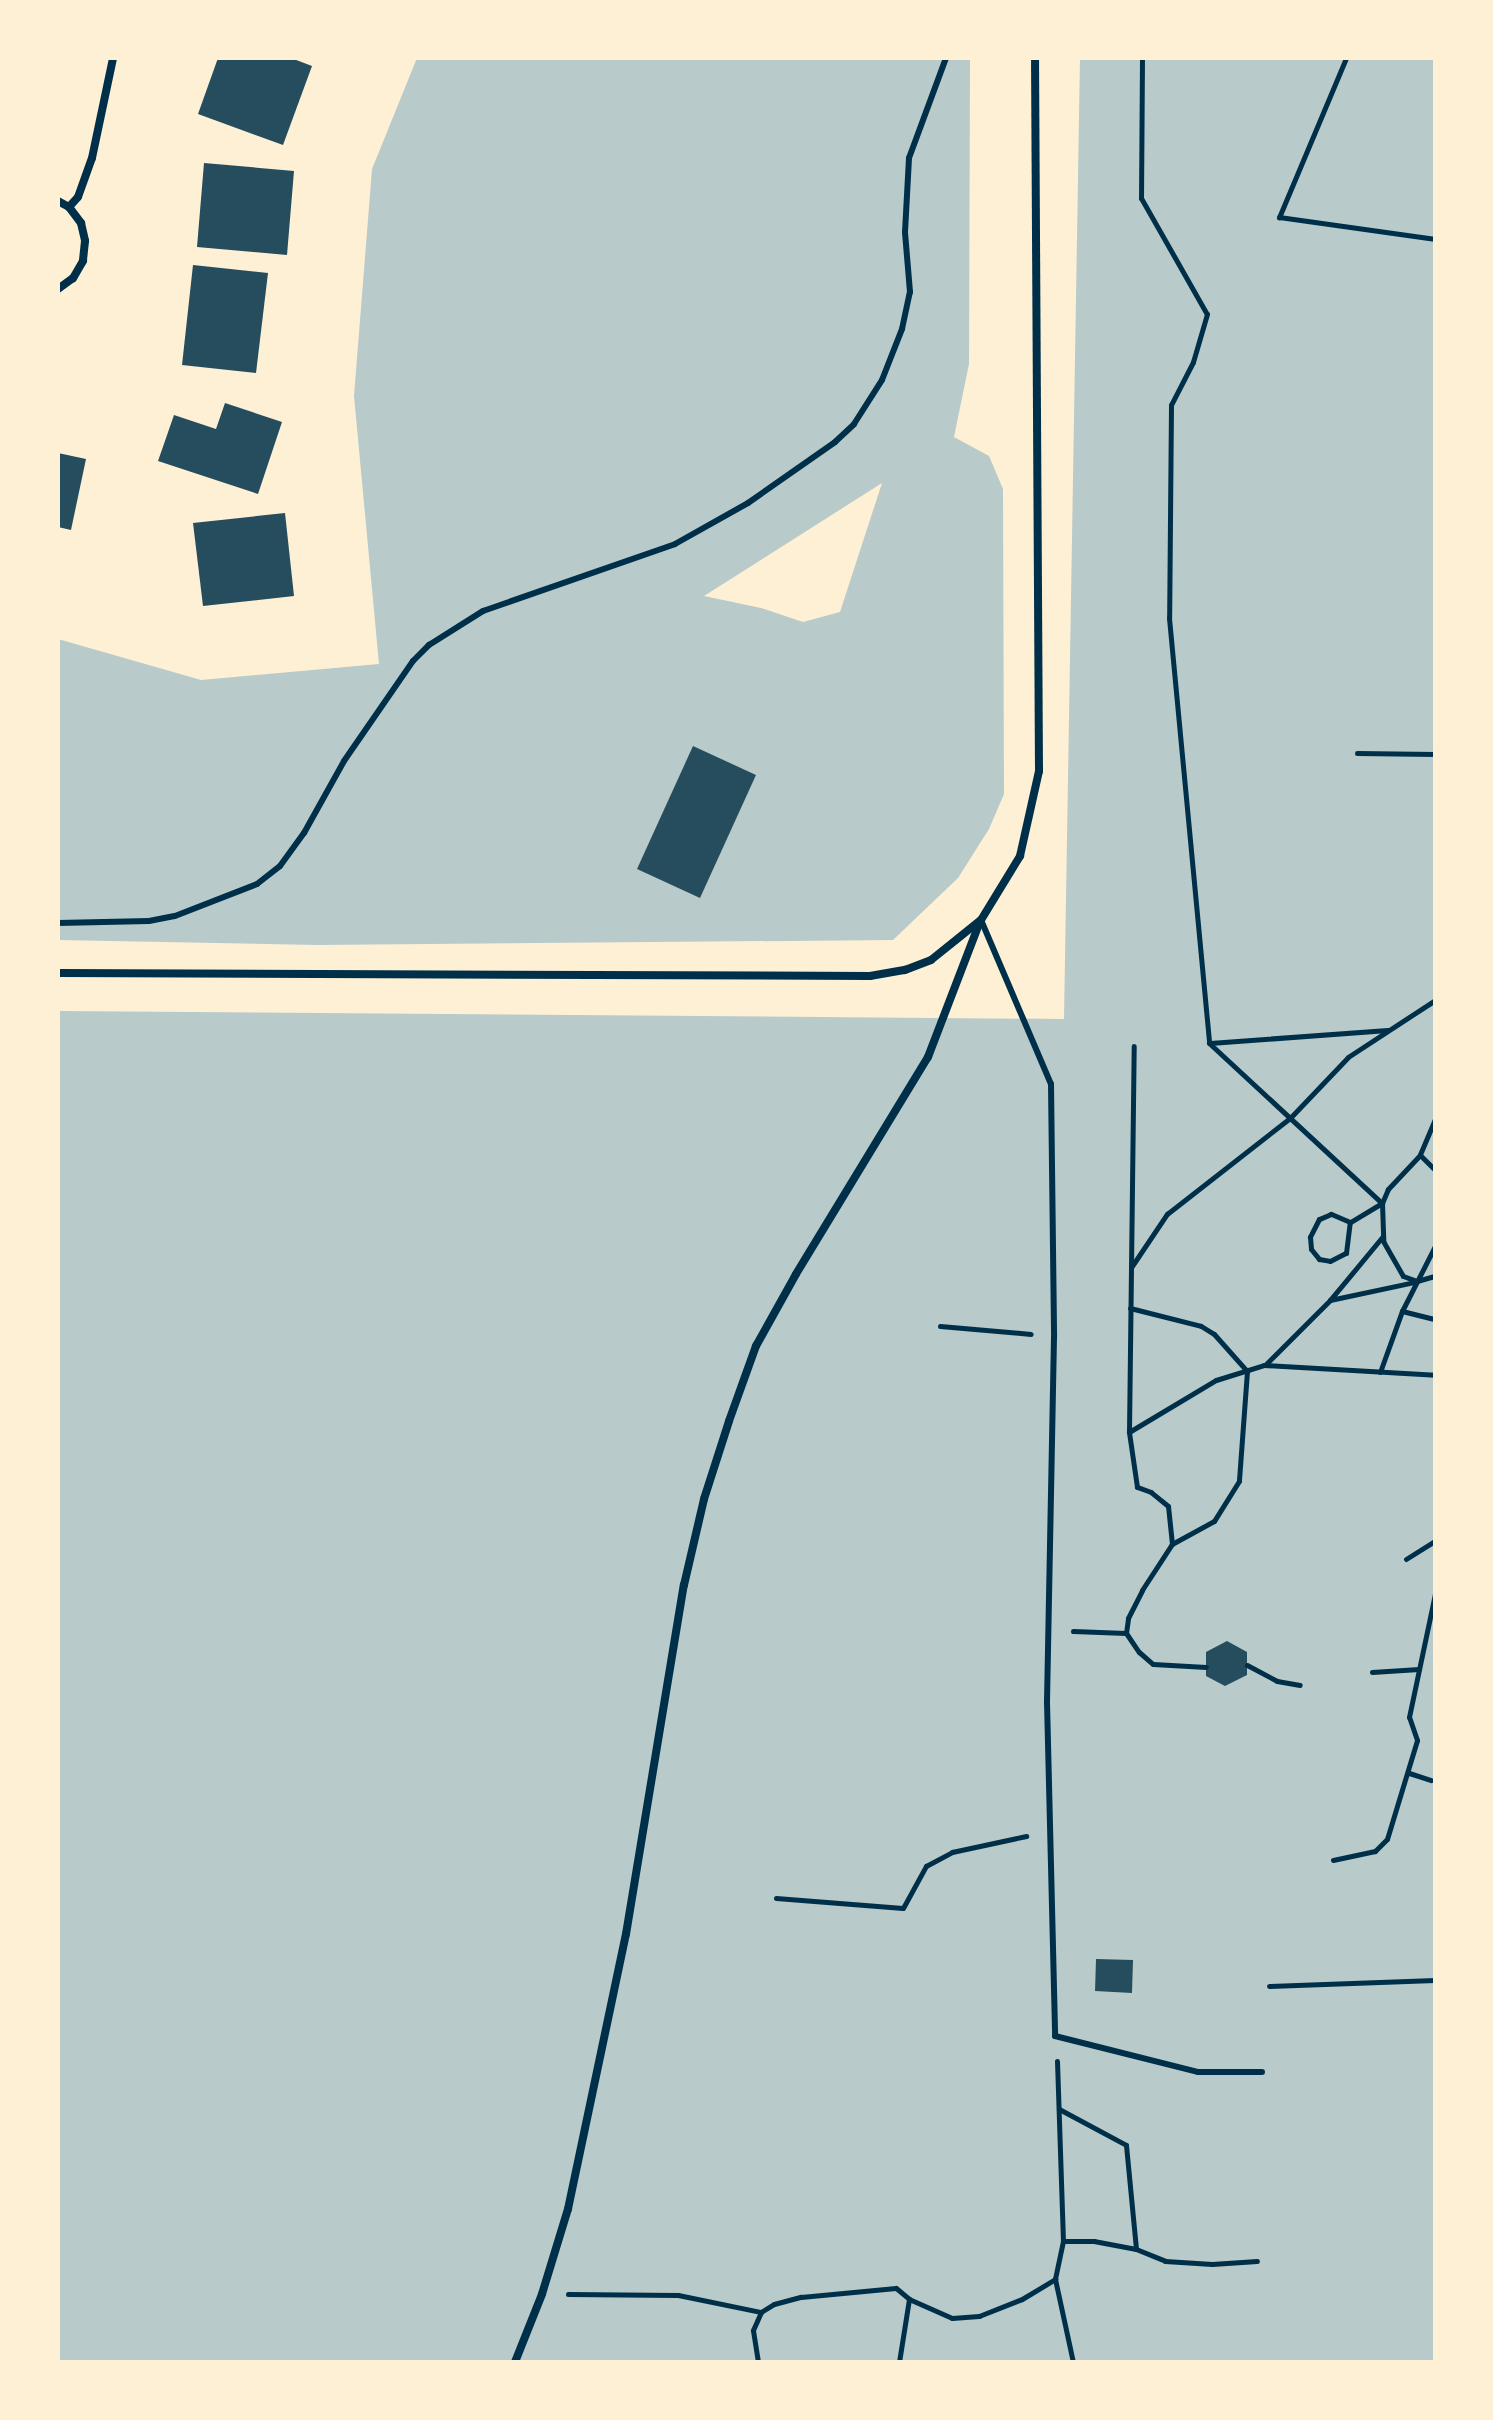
<!DOCTYPE html>
<html>
<head>
<meta charset="utf-8">
<style>
  body { margin:0 }
  #map { position:relative; width:1493px; height:2420px; overflow:hidden; background:#fdf0d5; font-family:Signika,sans-serif }
  div>[style] { position:absolute }
  .green>* { inset:0; background:#b9caca }
  .building>* { inset:0; background:#264d5e }
  .path>* { height:5px; margin:-2.5px; padding:0 2.5px; transform-origin:2.5px; border-radius:2.5px; background:#003049 }
  .service>* { height:6px; margin:-3px; padding:0 3px; transform-origin:3px; border-radius:3px; background:#003049 }
  .minor>* { height:8px; margin:-4px; padding:0 4px; transform-origin:4px; border-radius:4px; background:#003049 }
  span { translate:-50% -50%; white-space:nowrap; text-align:center; line-height:1.15; -webkit-text-stroke:6px #fdf0d5; paint-order:stroke }
  .frame { position:absolute; inset:0; border:60px solid #fdf0d5; pointer-events:none }
</style>
</head>
<body>
<div id="map">
  <div class="green">
    <div style="clip-path:polygon(evenodd,417px 58px,970px 58px,969px 364px,954px 437px,989px 456px,1003px 489px,1004px 794px,989px 829px,958px 878px,893px 940px,318px 945px,58px 940px,58px 639px,201px 680px,379px 664px,354px 396px,372px 169px,417px 58px,882px 483px,840px 612px,803px 622px,761px 608px,704px 596px,882px 483px)"></div>
    <div style="clip-path:polygon(1080px 58px,1435px 58px,1435px 2362px,58px 2362px,58px 1011px,1064px 1019px)"></div>
  </div>
  <div class="building">
    <div style="clip-path:polygon(218px 58px,291px 58px,312px 66px,283px 145px,198px 114px)"></div>
    <div style="clip-path:polygon(204px 163px,294px 171px,287px 255px,197px 247px)"></div>
    <div style="clip-path:polygon(193px 265px,268px 273px,256px 373px,182px 365px)"></div>
    <div style="clip-path:polygon(225px 403px,282px 422px,258px 494px,158px 461px,174px 415px,216px 429px)"></div>
    <div style="clip-path:polygon(58px 453px,86px 459px,71px 530px,58px 527px)"></div>
    <div style="clip-path:polygon(285px 513px,294px 596px,203px 606px,193px 523px)"></div>
    <div style="clip-path:polygon(693px 746px,756px 775px,700px 898px,637px 869px)"></div>
    <div style="clip-path:polygon(1227px 1641px,1247px 1652px,1247px 1675px,1225px 1686px,1206px 1676px,1206px 1652px)"></div>
    <div style="clip-path:polygon(1096px 1959px,1133px 1960px,1132px 1993px,1095px 1991px)"></div>
  </div>
  <div class="path">
    <div style="left:1142px;top:58px;width:140px;rotate:90.4deg"></div>
    <div style="left:1141px;top:198px;width:133px;rotate:60.4deg"></div>
    <div style="left:1207px;top:314px;width:50px;rotate:106.3deg"></div>
    <div style="left:1193px;top:362px;width:48px;rotate:117.1deg"></div>
    <div style="left:1171px;top:405px;width:213px;rotate:90.5deg"></div>
    <div style="left:1169px;top:618px;width:427px;rotate:84.6deg"></div>
    <div style="left:1209px;top:1043px;width:236px;rotate:42.8deg"></div>
    <div style="left:1382px;top:1203px;width:37px;rotate:149deg"></div>
    <div style="left:1350px;top:1222px;width:21px;rotate:-157deg"></div>
    <div style="left:1331px;top:1214px;width:13px;rotate:157deg"></div>
    <div style="left:1319px;top:1219px;width:20px;rotate:117deg"></div>
    <div style="left:1310px;top:1237px;width:12px;rotate:85deg"></div>
    <div style="left:1311px;top:1249px;width:13px;rotate:51deg"></div>
    <div style="left:1319px;top:1259px;width:11px;rotate:10deg"></div>
    <div style="left:1330px;top:1261px;width:18px;rotate:-27deg"></div>
    <div style="left:1346px;top:1253px;width:31px;rotate:-83deg"></div>
    <div style="left:1346px;top:58px;width:173px;rotate:112.8deg"></div>
    <div style="left:1279px;top:217px;width:158px;rotate:8deg"></div>
    <div style="left:1357px;top:753px;width:78px;rotate:0.7deg"></div>
    <div style="left:1210px;top:1043px;width:178px;rotate:-4.2deg"></div>
    <div style="left:1435px;top:1119px;width:39px;rotate:113deg"></div>
    <div style="left:1420px;top:1155px;width:21px;rotate:45deg"></div>
    <div style="left:1420px;top:1155px;width:47px;rotate:133.3deg"></div>
    <div style="left:1388px;top:1189px;width:15px;rotate:113deg"></div>
    <div style="left:1382px;top:1203px;width:38px;rotate:88deg"></div>
    <div style="left:1383px;top:1241px;width:40px;rotate:60.3deg"></div>
    <div style="left:1403px;top:1276px;width:15px;rotate:20deg"></div>
    <div style="left:1417px;top:1281px;width:19px;rotate:-16deg"></div>
    <div style="left:1383px;top:1236px;width:83px;rotate:129.6deg"></div>
    <div style="left:1330px;top:1300px;width:87px;rotate:-12deg"></div>
    <div style="left:1132px;top:1266px;width:63px;rotate:-56.1deg"></div>
    <div style="left:1167px;top:1214px;width:156px;rotate:-38deg"></div>
    <div style="left:1290px;top:1118px;width:84px;rotate:-46.4deg"></div>
    <div style="left:1348px;top:1057px;width:104px;rotate:-33.2deg"></div>
    <div style="left:1130px;top:1308px;width:73px;rotate:14.2deg"></div>
    <div style="left:1201px;top:1326px;width:15px;rotate:32deg"></div>
    <div style="left:1214px;top:1334px;width:50px;rotate:48.3deg"></div>
    <div style="left:1247px;top:1371px;width:110px;rotate:94.2deg"></div>
    <div style="left:1239px;top:1481px;width:47px;rotate:122deg"></div>
    <div style="left:1214px;top:1521px;width:48px;rotate:151.3deg"></div>
    <div style="left:1402px;top:1311px;width:34px;rotate:14deg"></div>
    <div style="left:940px;top:1326px;width:91px;rotate:5deg"></div>
    <div style="left:1266px;top:1364px;width:91px;rotate:-45deg"></div>
    <div style="left:1380px;top:1372px;width:65px;rotate:-70.2deg"></div>
    <div style="left:1402px;top:1311px;width:73px;rotate:-63.1deg"></div>
    <div style="left:1129px;top:1432px;width:101px;rotate:-30.9deg"></div>
    <div style="left:1216px;top:1380px;width:50px;rotate:-17.4deg"></div>
    <div style="left:1264px;top:1365px;width:171px;rotate:3.3deg"></div>
    <div style="left:1406px;top:1559px;width:34px;rotate:-32deg"></div>
    <div style="left:1073px;top:1631px;width:53px;rotate:2.2deg"></div>
    <div style="left:1126px;top:1633px;width:15px;rotate:-82deg"></div>
    <div style="left:1128px;top:1618px;width:31px;rotate:-63deg"></div>
    <div style="left:1142px;top:1590px;width:55px;rotate:-56.9deg"></div>
    <div style="left:1172px;top:1544px;width:38px;rotate:-96deg"></div>
    <div style="left:1168px;top:1506px;width:22px;rotate:-141deg"></div>
    <div style="left:1151px;top:1492px;width:15px;rotate:-160deg"></div>
    <div style="left:1137px;top:1487px;width:56px;rotate:-98.3deg"></div>
    <div style="left:1129px;top:1432px;width:386px;rotate:-89.3deg"></div>
    <div style="left:1126px;top:1633px;width:23px;rotate:56deg"></div>
    <div style="left:1139px;top:1652px;width:18px;rotate:41deg"></div>
    <div style="left:1153px;top:1664px;width:53px;rotate:3.2deg"></div>
    <div style="left:1247px;top:1665px;width:34px;rotate:28deg"></div>
    <div style="left:1277px;top:1681px;width:23px;rotate:10deg"></div>
    <div style="left:1372px;top:1672px;width:47px;rotate:-3.7deg"></div>
    <div style="left:1409px;top:1773px;width:23px;rotate:18deg"></div>
    <div style="left:1333px;top:1860px;width:43px;rotate:-12.1deg"></div>
    <div style="left:1375px;top:1851px;width:17px;rotate:-45deg"></div>
    <div style="left:1387px;top:1839px;width:103px;rotate:-73.1deg"></div>
    <div style="left:1417px;top:1740px;width:24px;rotate:-109deg"></div>
    <div style="left:1409px;top:1717px;width:126px;rotate:-78.1deg"></div>
    <div style="left:776px;top:1898px;width:127px;rotate:4.5deg"></div>
    <div style="left:903px;top:1908px;width:48px;rotate:-61.3deg"></div>
    <div style="left:926px;top:1866px;width:30px;rotate:-28deg"></div>
    <div style="left:952px;top:1852px;width:76px;rotate:-12.2deg"></div>
    <div style="left:1269px;top:1986px;width:166px;rotate:-2.1deg"></div>
    <div style="left:1057px;top:2061px;width:180px;rotate:88.1deg"></div>
    <div style="left:1063px;top:2241px;width:39px;rotate:102deg"></div>
    <div style="left:1055px;top:2279px;width:85px;rotate:77.8deg"></div>
    <div style="left:1059px;top:2109px;width:76px;rotate:28.2deg"></div>
    <div style="left:1126px;top:2145px;width:104px;rotate:84.5deg"></div>
    <div style="left:1136px;top:2249px;width:43px;rotate:-169.2deg"></div>
    <div style="left:1094px;top:2241px;width:31px;rotate:180deg"></div>
    <div style="left:1136px;top:2249px;width:31px;rotate:22deg"></div>
    <div style="left:1165px;top:2261px;width:47px;rotate:3.7deg"></div>
    <div style="left:1212px;top:2264px;width:45px;rotate:-3.8deg"></div>
    <div style="left:568px;top:2294px;width:110px;rotate:0.5deg"></div>
    <div style="left:678px;top:2295px;width:85px;rotate:11.6deg"></div>
    <div style="left:758px;top:2362px;width:32px;rotate:-99deg"></div>
    <div style="left:753px;top:2330px;width:20px;rotate:-66deg"></div>
    <div style="left:761px;top:2312px;width:15px;rotate:-32deg"></div>
    <div style="left:774px;top:2304px;width:28px;rotate:-15deg"></div>
    <div style="left:801px;top:2297px;width:95px;rotate:-5.4deg"></div>
    <div style="left:896px;top:2288px;width:17px;rotate:40deg"></div>
    <div style="left:899px;top:2362px;width:64px;rotate:-81deg"></div>
    <div style="left:909px;top:2299px;width:47px;rotate:23.8deg"></div>
    <div style="left:952px;top:2318px;width:27px;rotate:-4deg"></div>
    <div style="left:979px;top:2316px;width:46px;rotate:-21.6deg"></div>
    <div style="left:1022px;top:2299px;width:39px;rotate:-31deg"></div>
  </div>
  <div class="service">
    <div style="left:981px;top:920px;width:178px;rotate:66.9deg"></div>
    <div style="left:1051px;top:1084px;width:253px;rotate:89.3deg"></div>
    <div style="left:1054px;top:1337px;width:365px;rotate:91.1deg"></div>
    <div style="left:1047px;top:1702px;width:334px;rotate:88.6deg"></div>
    <div style="left:1055px;top:2036px;width:147px;rotate:14.1deg"></div>
    <div style="left:1198px;top:2072px;width:64px"></div>
    <div style="left:58px;top:923px;width:91px;rotate:-1.3deg"></div>
    <div style="left:149px;top:921px;width:26px;rotate:-11deg"></div>
    <div style="left:175px;top:916px;width:88px;rotate:-21.3deg"></div>
    <div style="left:257px;top:884px;width:29px;rotate:-38deg"></div>
    <div style="left:280px;top:866px;width:41px;rotate:-54deg"></div>
    <div style="left:304px;top:833px;width:82px;rotate:-60.9deg"></div>
    <div style="left:344px;top:761px;width:121px;rotate:-55.4deg"></div>
    <div style="left:413px;top:661px;width:23px;rotate:-45deg"></div>
    <div style="left:429px;top:645px;width:64px;rotate:-32.2deg"></div>
    <div style="left:483px;top:611px;width:203px;rotate:-19.2deg"></div>
    <div style="left:675px;top:544px;width:84px;rotate:-29.3deg"></div>
    <div style="left:748px;top:503px;width:106px;rotate:-35deg"></div>
    <div style="left:835px;top:442px;width:26px;rotate:-43deg"></div>
    <div style="left:854px;top:424px;width:52px;rotate:-57.5deg"></div>
    <div style="left:882px;top:380px;width:55px;rotate:-68.6deg"></div>
    <div style="left:902px;top:329px;width:38px;rotate:-78deg"></div>
    <div style="left:910px;top:292px;width:60px;rotate:-94.8deg"></div>
    <div style="left:905px;top:232px;width:74px;rotate:-86.9deg"></div>
    <div style="left:909px;top:158px;width:107px;rotate:-69.7deg"></div>
  </div>
  <div class="minor">
    <div style="left:58px;top:201px;width:13px;rotate:29deg"></div>
    <div style="left:69px;top:207px;width:20px;rotate:53deg"></div>
    <div style="left:81px;top:223px;width:18px;rotate:77deg"></div>
    <div style="left:85px;top:241px;width:20px;rotate:96deg"></div>
    <div style="left:83px;top:261px;width:20px;rotate:120deg"></div>
    <div style="left:73px;top:278px;width:19px;rotate:144deg"></div>
    <div style="left:69px;top:207px;width:13px;rotate:-48deg"></div>
    <div style="left:78px;top:197px;width:41px;rotate:-70.3deg"></div>
    <div style="left:92px;top:158px;width:102px;rotate:-78.1deg"></div>
    <div style="left:58px;top:973px;width:812px;rotate:0.21deg"></div>
    <div style="left:870px;top:976px;width:36px;rotate:-10deg"></div>
    <div style="left:905px;top:970px;width:28px;rotate:-21deg"></div>
    <div style="left:931px;top:960px;width:64px;rotate:-38.7deg"></div>
    <div style="left:981px;top:920px;width:75px;rotate:-58.6deg"></div>
    <div style="left:1020px;top:856px;width:87px;rotate:-77.4deg"></div>
    <div style="left:1039px;top:771px;width:713px;rotate:-90.32deg"></div>
    <div style="left:515px;top:2362px;width:73px;rotate:-68.3deg"></div>
    <div style="left:542px;top:2294px;width:89px;rotate:-73deg"></div>
    <div style="left:568px;top:2209px;width:281px;rotate:-78.1deg"></div>
    <div style="left:626px;top:1934px;width:354px;rotate:-80.6deg"></div>
    <div style="left:684px;top:1585px;width:88px;rotate:-76.9deg"></div>
    <div style="left:704px;top:1499px;width:82px;rotate:-72.2deg"></div>
    <div style="left:729px;top:1421px;width:80px;rotate:-70.2deg"></div>
    <div style="left:756px;top:1346px;width:82px;rotate:-60.9deg"></div>
    <div style="left:796px;top:1274px;width:254px;rotate:-58.7deg"></div>
    <div style="left:928px;top:1057px;width:142px;rotate:-69deg"></div>
  </div>
  <div class="frame"></div>
</div>
</body>
</html>
